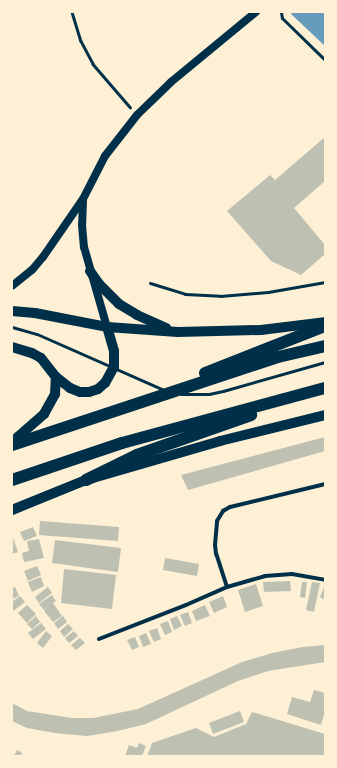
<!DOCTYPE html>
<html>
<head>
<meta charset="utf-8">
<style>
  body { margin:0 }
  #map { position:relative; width:337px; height:768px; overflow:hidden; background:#fdf0d5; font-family:Karla,sans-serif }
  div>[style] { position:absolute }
  .water>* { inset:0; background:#669bbc }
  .building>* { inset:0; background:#bec0b2 }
  .path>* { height:2.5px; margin:-1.25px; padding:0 1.25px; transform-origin:1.25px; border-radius:1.25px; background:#003049 }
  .service>* { height:3px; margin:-1.5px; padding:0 1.5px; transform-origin:1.5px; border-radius:1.5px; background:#003049 }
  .minor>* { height:4px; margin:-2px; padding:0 2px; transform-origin:2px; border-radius:2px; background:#003049 }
  .secondary>* { height:8px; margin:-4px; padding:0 4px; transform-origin:4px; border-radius:4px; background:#003049 }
  .primary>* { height:10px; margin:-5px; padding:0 5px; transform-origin:5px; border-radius:5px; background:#003049 }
  .motorway>* { height:12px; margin:-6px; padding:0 6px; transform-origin:6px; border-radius:6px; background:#003049 }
  span { translate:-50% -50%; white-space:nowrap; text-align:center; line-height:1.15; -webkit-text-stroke:3px #fdf0d5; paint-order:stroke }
  .frame { position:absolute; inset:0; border:13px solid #fdf0d5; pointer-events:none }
</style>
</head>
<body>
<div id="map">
  <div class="water">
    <div style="clip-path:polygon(292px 12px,325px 12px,325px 46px,291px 14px)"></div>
  </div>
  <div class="building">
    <div style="clip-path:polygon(325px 137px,325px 181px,294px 208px,325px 245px,325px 254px,301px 275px,271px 261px,227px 211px,270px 175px,275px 180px)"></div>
    <div style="clip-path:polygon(325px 437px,325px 451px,188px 490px,181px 475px)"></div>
    <div style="clip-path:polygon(40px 521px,119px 527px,118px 541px,39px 535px)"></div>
    <div style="clip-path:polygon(33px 527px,37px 536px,24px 541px,20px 532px)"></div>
    <div style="clip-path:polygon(12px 535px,18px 552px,12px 554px)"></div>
    <div style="clip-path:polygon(39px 539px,44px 558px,24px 562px,22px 553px,29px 551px,27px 541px)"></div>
    <div style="clip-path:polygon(55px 540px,121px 548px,118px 572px,52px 563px)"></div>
    <div style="clip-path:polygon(165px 558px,199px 564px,197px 576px,163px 570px)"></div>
    <div style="clip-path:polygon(37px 566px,41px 575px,28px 581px,24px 571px)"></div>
    <div style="clip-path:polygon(64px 569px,116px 575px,112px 609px,61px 603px)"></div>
    <div style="clip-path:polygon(41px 577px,44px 586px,32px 592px,28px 582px)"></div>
    <div style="clip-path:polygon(290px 581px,291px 591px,264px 592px,263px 582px)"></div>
    <div style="clip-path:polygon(302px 582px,307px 582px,305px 598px,300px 597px)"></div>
    <div style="clip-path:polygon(312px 582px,320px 583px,314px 612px,306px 610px)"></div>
    <div style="clip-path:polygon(256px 584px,263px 606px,245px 612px,238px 590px)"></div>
    <div style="clip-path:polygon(325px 585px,325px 600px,320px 597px)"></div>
    <div style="clip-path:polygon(15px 587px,19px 596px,12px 599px,12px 588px)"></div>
    <div style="clip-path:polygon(48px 587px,52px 593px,39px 603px,35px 597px)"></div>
    <div style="clip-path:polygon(52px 595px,56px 601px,53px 603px,62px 616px,53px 622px,44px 611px,48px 607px,44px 610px,39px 604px)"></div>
    <div style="clip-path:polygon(20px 596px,25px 602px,12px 612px,12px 602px)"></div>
    <div style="clip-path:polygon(223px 596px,227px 607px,214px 613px,209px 602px)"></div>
    <div style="clip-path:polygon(27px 605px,36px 614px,27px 623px,18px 613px)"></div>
    <div style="clip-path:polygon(205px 605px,210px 616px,196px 621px,192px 611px)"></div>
    <div style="clip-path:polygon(188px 612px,192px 623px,185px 626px,180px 615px)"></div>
    <div style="clip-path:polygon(36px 616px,40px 622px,32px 629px,27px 624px)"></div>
    <div style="clip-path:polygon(63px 616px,67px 622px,58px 629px,54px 623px)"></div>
    <div style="clip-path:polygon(177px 616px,182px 626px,174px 630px,170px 619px)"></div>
    <div style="clip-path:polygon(168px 621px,172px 632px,165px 635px,160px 624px)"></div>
    <div style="clip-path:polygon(41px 623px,46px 629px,33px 639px,28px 633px)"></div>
    <div style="clip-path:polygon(68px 624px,73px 629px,64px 637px,60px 631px)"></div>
    <div style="clip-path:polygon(157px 628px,161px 639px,154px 642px,149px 631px)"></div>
    <div style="clip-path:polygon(46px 631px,52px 636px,43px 648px,37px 643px)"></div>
    <div style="clip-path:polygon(74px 631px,78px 636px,69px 643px,65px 638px)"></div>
    <div style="clip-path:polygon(146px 633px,151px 644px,143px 647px,139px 636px)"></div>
    <div style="clip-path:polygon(135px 637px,139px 647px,132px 650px,127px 640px)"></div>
    <div style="clip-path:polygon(80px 638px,85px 643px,76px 650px,71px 645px)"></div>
    <div style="clip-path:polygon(325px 645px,325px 662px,268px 671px,238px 681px,146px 724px,118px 731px,87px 736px,55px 733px,27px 728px,12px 721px,12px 703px,27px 711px,72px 718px,93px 718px,138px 709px,242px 662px,272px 653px,303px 647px)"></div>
    <div style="clip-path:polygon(314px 690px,325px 693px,325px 712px,321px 725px,287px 714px,292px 697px,310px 702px)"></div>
    <div style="clip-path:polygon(240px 711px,244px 722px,213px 734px,209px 723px)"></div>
    <div style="clip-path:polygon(252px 712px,325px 734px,325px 756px,147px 756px,152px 743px,196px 728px,214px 737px,246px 724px)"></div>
    <div style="clip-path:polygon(139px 743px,146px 746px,142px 756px,125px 756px,129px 745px,137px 748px)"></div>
    <div style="clip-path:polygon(17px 750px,22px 753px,21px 756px,14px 756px)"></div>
  </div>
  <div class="path">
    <div style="left:72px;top:12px;width:30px;rotate:73deg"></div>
    <div style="left:81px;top:41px;width:26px;rotate:62deg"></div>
    <div style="left:93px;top:64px;width:57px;rotate:49.3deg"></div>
  </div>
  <div class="service">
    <div style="left:281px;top:12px;width:6px;rotate:81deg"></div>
    <div style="left:282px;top:18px;width:60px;rotate:44.3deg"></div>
    <div style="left:150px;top:283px;width:37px;rotate:17deg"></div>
    <div style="left:185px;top:294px;width:35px;rotate:3deg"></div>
    <div style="left:220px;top:296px;width:48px;rotate:-4.8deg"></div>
    <div style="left:268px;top:292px;width:58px;rotate:-10deg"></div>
    <div style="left:12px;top:327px;width:26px;rotate:16deg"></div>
    <div style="left:37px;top:334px;width:139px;rotate:23.8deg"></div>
    <div style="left:181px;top:394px;width:28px"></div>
    <div style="left:209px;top:394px;width:14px;rotate:-12deg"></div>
    <div style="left:223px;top:391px;width:106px;rotate:-15.9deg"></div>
  </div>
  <div class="minor">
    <div style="left:227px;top:587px;width:35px;rotate:-108deg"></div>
    <div style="left:216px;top:554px;width:9px;rotate:-96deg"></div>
    <div style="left:215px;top:545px;width:24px;rotate:-85deg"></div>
    <div style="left:217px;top:521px;width:12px;rotate:-59deg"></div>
    <div style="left:223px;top:511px;width:8px;rotate:-30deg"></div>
    <div style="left:230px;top:507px;width:98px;rotate:-13.6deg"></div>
    <div style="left:99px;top:639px;width:93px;rotate:-21.3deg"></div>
    <div style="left:186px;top:605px;width:45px;rotate:-23.7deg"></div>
    <div style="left:227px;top:587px;width:40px;rotate:-16deg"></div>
    <div style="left:265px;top:576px;width:27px;rotate:-4deg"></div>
    <div style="left:292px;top:574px;width:34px;rotate:10deg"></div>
  </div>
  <div class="secondary">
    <div style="left:83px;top:200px;width:25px;rotate:92deg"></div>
    <div style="left:82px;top:225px;width:22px;rotate:85deg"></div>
    <div style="left:84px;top:247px;width:83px;rotate:74deg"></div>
    <div style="left:12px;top:286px;width:26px;rotate:-39deg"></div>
    <div style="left:32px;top:270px;width:17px;rotate:-50deg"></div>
    <div style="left:43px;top:257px;width:70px;rotate:-55.4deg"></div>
    <div style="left:83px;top:199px;width:48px;rotate:-62.9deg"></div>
    <div style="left:105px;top:156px;width:52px;rotate:-52deg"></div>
    <div style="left:137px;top:115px;width:47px;rotate:-44.1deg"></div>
    <div style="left:171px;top:82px;width:110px;rotate:-39.5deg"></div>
  </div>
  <div class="primary">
    <div style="left:90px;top:271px;width:16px;rotate:55deg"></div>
    <div style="left:99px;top:284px;width:28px;rotate:45deg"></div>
    <div style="left:119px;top:304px;width:21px;rotate:31deg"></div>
    <div style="left:137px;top:315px;width:32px;rotate:24deg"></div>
    <div style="left:12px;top:311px;width:23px;rotate:5deg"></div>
    <div style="left:35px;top:313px;width:73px;rotate:11deg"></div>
    <div style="left:107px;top:327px;width:71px;rotate:4deg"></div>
    <div style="left:178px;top:332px;width:83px;rotate:-1.4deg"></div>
    <div style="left:261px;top:330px;width:64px;rotate:-7.1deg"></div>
    <div style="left:12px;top:347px;width:21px;rotate:17deg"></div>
    <div style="left:32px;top:353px;width:10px;rotate:29deg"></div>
    <div style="left:41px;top:358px;width:24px;rotate:52deg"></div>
    <div style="left:56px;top:377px;width:18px;rotate:38deg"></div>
    <div style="left:70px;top:388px;width:11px;rotate:22deg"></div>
    <div style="left:80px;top:392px;width:9px"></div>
    <div style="left:89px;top:392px;width:9px;rotate:-18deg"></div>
    <div style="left:98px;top:389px;width:9px;rotate:-41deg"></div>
    <div style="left:105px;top:383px;width:18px;rotate:-61deg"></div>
    <div style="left:114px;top:367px;width:16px;rotate:-90deg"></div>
    <div style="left:114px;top:351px;width:25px;rotate:-106deg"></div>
    <div style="left:12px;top:442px;width:43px;rotate:-41.2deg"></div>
    <div style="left:44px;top:414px;width:23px;rotate:-61deg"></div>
    <div style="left:55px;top:394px;width:17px;rotate:-87deg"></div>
    <div style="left:12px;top:510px;width:80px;rotate:-22.1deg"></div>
    <div style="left:86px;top:480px;width:140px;rotate:-16.2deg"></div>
    <div style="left:220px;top:441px;width:108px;rotate:-13.9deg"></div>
  </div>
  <div class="motorway">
    <div style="left:205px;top:373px;width:129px;rotate:-21.4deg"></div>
    <div style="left:12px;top:445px;width:280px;rotate:-18.3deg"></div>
    <div style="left:278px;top:357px;width:48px;rotate:-13.2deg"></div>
    <div style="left:12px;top:480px;width:116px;rotate:-18.6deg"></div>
    <div style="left:122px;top:443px;width:210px;rotate:-15.2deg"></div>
    <div style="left:86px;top:480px;width:57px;rotate:-26.1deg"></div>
    <div style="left:137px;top:455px;width:121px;rotate:-19.3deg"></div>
  </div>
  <div class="frame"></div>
</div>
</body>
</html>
